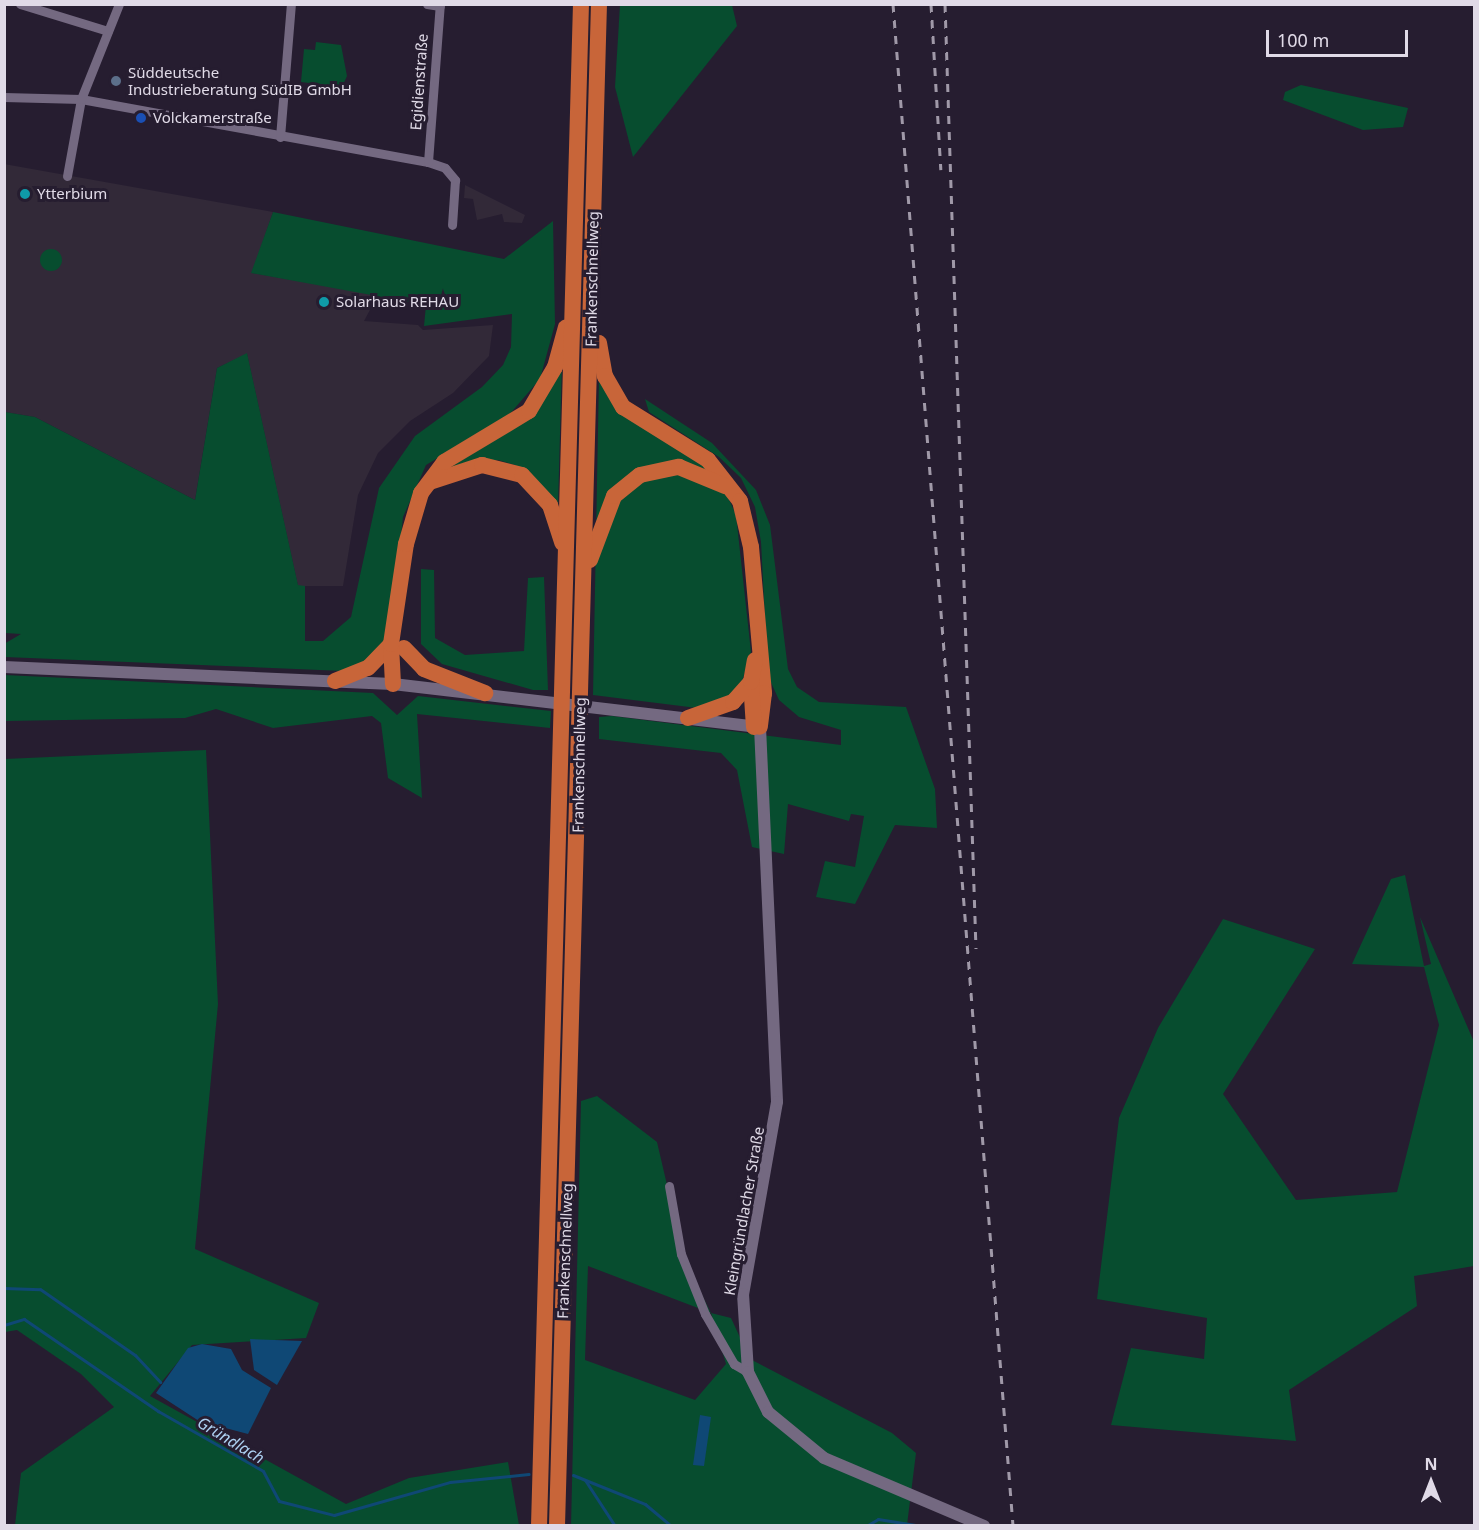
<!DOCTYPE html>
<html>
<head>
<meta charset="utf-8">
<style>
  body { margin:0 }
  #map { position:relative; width:1479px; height:1530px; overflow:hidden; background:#261d30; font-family:"Noto Sans",sans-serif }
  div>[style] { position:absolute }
  .industrial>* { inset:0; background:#322938 }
  .green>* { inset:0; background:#074d2f }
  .round { border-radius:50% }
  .water>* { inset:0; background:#0f4875 }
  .stream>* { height:3px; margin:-1.5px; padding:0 1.5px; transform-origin:1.5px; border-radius:1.5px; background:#0f4875 }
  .street>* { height:9px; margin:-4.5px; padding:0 4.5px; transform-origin:4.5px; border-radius:4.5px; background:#746981 }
  .secondary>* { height:12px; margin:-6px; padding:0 6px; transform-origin:6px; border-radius:6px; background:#746981 }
  .highway>* { height:16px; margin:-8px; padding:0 8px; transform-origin:8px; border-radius:8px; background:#c86539 }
  .rail>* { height:3px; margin-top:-1.5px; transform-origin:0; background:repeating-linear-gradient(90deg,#a099a8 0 8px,transparent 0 16px) }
  .dots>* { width:16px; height:16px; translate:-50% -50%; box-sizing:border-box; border:3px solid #261d30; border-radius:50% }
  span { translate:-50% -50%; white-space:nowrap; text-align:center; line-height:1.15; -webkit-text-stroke:6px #261d30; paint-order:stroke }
  .poi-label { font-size:15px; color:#e0dae7 }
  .left { translate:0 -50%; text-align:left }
  .street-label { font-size:15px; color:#e0dae7 }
  .water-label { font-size:16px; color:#add0f1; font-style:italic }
  .frame { position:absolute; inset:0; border:6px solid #e0dae7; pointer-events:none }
  .north { position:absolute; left:1401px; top:1452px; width:60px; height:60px; -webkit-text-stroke:4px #261d30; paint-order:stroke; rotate:0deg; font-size:16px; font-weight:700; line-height:24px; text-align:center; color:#e0dae7 }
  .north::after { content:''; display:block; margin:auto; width:21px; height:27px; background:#e0dae7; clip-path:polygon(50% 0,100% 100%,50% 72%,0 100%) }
  .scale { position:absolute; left:1266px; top:30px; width:142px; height:27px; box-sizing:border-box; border:3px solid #e0dae7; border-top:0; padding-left:8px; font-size:18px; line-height:21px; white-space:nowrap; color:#e0dae7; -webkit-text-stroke:4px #261d30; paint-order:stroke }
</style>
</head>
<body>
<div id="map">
  <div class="industrial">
    <div style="clip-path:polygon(4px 164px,273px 212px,252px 273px,378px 295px,364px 321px,418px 325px,423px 330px,493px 325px,489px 356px,453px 393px,410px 421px,378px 453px,358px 495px,343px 586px,298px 586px,247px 354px,217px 368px,195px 500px,35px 417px,5px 412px)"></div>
    <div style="clip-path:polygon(465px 185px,525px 215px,522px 223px,504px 222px,502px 214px,477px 220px,473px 199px,464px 198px)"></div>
  </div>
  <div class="green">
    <div style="clip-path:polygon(620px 5px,732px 5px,737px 26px,633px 157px,615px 87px)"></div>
    <div style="clip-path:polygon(316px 42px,341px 45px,347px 76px,342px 87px,301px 82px,304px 49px,315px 50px)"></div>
    <div style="clip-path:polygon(1301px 85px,1408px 108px,1403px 127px,1363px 130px,1283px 100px,1285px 92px)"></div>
    <div style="clip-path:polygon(273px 212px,504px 259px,553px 221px,555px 324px,540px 379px,508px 416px,426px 465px,403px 517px,392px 625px,381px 653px,344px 671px,5px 657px,4px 644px,21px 634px,5px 633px,5px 412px,35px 417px,195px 500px,217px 368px,247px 353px,298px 585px,305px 586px,305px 641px,323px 641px,351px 617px,379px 488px,415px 436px,482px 387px,503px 365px,511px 347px,512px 314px,424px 326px,426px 305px,251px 273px)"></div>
    <div class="round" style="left:40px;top:249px;width:22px;height:22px"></div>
    <div style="clip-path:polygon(562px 362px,558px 506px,515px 465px,498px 460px,446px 470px,494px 440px)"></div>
    <div style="clip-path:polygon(599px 376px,631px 420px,718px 475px,736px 515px,751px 652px,741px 685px,731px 697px,705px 709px,593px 695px)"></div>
    <div style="clip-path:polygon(645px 399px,712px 443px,756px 490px,770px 525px,788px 669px,797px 687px,819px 702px,906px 707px,935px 789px,937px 828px,895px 825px,855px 904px,816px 897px,825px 861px,855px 867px,864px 816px,851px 814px,849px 821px,788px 804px,784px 854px,752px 847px,737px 770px,721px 753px,599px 739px,599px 717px,612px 716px,841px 745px,841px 730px,799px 717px,779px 700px,768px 676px,761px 542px,755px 507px,741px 478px,719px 457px,649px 412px)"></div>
    <div style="clip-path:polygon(421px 569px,434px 570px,435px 638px,465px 655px,524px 651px,528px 578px,544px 577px,548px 690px,533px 690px,442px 664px,421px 644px)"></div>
    <div style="clip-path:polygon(5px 675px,373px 693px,397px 715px,418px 696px,551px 711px,550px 728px,417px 714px,422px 798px,388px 778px,381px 723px,372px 716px,273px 728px,216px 709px,185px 718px,5px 721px)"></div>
    <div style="clip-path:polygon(206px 750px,218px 1004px,195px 1249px,319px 1303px,306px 1338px,192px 1345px,150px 1396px,346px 1504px,409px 1478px,508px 1462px,519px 1525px,15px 1525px,21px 1473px,114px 1407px,81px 1374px,17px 1330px,5px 1332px,5px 759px)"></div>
    <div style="clip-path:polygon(1405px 875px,1424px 966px,1431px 964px,1420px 917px,1474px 1042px,1474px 1266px,1414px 1276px,1417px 1306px,1289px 1390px,1296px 1441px,1111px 1425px,1131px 1348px,1204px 1359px,1207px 1318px,1097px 1299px,1119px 1118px,1158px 1028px,1223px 919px,1315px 949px,1223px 1094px,1296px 1200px,1397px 1192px,1439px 1025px,1424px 967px,1352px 964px,1391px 879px)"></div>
    <div style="clip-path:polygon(evenodd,597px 1096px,657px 1142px,685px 1262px,711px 1313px,731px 1318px,750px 1359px,892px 1433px,916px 1453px,907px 1525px,571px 1526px,581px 1101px,597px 1096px,588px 1266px,711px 1313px,726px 1364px,695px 1400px,585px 1360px,588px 1266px)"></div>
  </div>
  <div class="water">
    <div style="clip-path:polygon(250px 1339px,302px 1341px,277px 1385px,254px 1370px)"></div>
    <div style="clip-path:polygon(202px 1344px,231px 1349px,242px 1370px,271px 1388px,248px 1434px,199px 1421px,156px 1393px,188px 1348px)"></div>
    <div style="clip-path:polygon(700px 1415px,711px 1417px,704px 1466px,693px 1465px)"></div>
  </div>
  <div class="stream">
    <div style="left:4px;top:1288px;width:36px;rotate:2deg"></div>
    <div style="left:40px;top:1289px;width:116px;rotate:34.8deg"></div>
    <div style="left:135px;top:1355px;width:37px;rotate:47deg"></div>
    <div style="left:4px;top:1325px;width:21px;rotate:-17deg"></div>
    <div style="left:24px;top:1319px;width:163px;rotate:34.5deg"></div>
    <div style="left:158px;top:1411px;width:121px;rotate:29.7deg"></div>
    <div style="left:263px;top:1471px;width:34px;rotate:62deg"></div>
    <div style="left:279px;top:1501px;width:57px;rotate:14.3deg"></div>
    <div style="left:334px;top:1515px;width:121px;rotate:-15.9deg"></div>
    <div style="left:450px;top:1482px;width:79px;rotate:-5.8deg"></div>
    <div style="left:573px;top:1475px;width:78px;rotate:21.9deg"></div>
    <div style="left:645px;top:1504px;width:34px;rotate:40deg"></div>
    <div style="left:585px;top:1480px;width:55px;rotate:56.9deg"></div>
    <div style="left:866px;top:1526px;width:14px;rotate:-30deg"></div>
    <div style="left:878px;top:1519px;width:44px;rotate:9.2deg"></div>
  </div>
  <div class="street">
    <div style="left:20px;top:4px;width:92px;rotate:17.1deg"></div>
    <div style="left:427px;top:4px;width:13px;rotate:9deg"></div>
    <div style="left:4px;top:97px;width:77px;rotate:1.5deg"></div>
    <div style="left:81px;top:99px;width:353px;rotate:10.3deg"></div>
    <div style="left:428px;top:162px;width:18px;rotate:19deg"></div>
    <div style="left:445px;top:168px;width:16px;rotate:50deg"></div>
    <div style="left:455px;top:180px;width:45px;rotate:93.8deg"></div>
    <div style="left:280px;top:137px;width:133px;rotate:-85.3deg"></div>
    <div style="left:428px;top:162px;width:158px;rotate:-85.7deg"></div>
    <div style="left:67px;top:176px;width:78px;rotate:-79.7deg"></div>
    <div style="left:81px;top:99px;width:102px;rotate:-68.2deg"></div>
    <div style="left:669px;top:1186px;width:69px;rotate:80deg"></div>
    <div style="left:681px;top:1254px;width:65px;rotate:68.2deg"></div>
    <div style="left:705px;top:1314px;width:58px;rotate:59.9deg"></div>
    <div style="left:734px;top:1364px;width:16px;rotate:30deg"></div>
  </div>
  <div class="secondary">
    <div style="left:4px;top:667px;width:389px;rotate:2.5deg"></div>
    <div style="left:393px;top:684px;width:370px;rotate:6.7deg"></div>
    <div style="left:760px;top:727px;width:375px;rotate:87.4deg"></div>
    <div style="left:777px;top:1102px;width:195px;rotate:100deg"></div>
    <div style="left:743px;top:1294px;width:78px;rotate:86.3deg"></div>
    <div style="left:748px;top:1372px;width:45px;rotate:63.4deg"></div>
    <div style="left:768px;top:1412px;width:72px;rotate:39.4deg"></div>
    <div style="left:824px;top:1458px;width:174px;rotate:23deg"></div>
  </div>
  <div class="highway">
    <div style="left:599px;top:343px;width:34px;rotate:80deg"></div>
    <div style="left:605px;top:376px;width:36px;rotate:60deg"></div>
    <div style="left:623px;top:407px;width:100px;rotate:31.9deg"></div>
    <div style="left:708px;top:460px;width:52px;rotate:52deg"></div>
    <div style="left:740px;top:501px;width:47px;rotate:76.6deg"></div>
    <div style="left:751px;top:547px;width:147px;rotate:84.9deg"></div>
    <div style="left:764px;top:693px;width:34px;rotate:97deg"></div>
    <div style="left:430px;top:482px;width:55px;rotate:-18.1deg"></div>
    <div style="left:482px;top:465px;width:41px;rotate:14deg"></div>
    <div style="left:522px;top:475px;width:41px;rotate:47deg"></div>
    <div style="left:550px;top:505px;width:40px;rotate:72deg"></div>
    <div style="left:590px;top:560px;width:68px;rotate:-69.4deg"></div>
    <div style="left:614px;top:496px;width:33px;rotate:-39deg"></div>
    <div style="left:640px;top:475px;width:40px;rotate:-12deg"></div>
    <div style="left:679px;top:467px;width:50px;rotate:22.4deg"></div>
    <div style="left:404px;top:648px;width:29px;rotate:46deg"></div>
    <div style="left:424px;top:669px;width:66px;rotate:21.5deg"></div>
    <div style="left:335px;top:681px;width:35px;rotate:-22deg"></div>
    <div style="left:368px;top:668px;width:33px;rotate:-46deg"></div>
    <div style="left:751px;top:682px;width:45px;rotate:86.2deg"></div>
    <div style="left:393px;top:684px;width:40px;rotate:-92.9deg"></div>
    <div style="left:391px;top:644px;width:101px;rotate:-81.5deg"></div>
    <div style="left:406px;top:544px;width:53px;rotate:-73.6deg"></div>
    <div style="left:421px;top:493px;width:39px;rotate:-53deg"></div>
    <div style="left:444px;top:462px;width:99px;rotate:-31deg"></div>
    <div style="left:529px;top:411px;width:51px;rotate:-59.4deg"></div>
    <div style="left:555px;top:367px;width:41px;rotate:-74.6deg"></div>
    <div style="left:688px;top:718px;width:48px;rotate:-19.6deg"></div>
    <div style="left:733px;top:702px;width:27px;rotate:-48deg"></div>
    <div style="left:751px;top:682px;width:22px;rotate:-80deg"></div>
    <div style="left:539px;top:1526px;width:1523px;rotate:-88.42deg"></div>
    <div style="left:557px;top:1526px;width:1523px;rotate:-88.42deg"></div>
  </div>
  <div class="rail">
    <div style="left:893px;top:4px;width:1527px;rotate:85.49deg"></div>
    <div style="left:931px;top:4px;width:166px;rotate:86.6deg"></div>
    <div style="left:945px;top:4px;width:945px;rotate:88.12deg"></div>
  </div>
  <div class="dots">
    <div style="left:116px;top:81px;background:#5c6f8a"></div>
    <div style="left:141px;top:118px;background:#1a4fb4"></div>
    <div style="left:25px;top:194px;background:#0f9aa8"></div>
    <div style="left:324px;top:302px;background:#0f9aa8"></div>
  </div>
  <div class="poi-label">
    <span class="left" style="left:128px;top:81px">Süddeutsche<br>Industrieberatung SüdIB GmbH</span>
    <span class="left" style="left:153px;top:118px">Volckamerstraße</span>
    <span class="left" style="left:37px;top:194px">Ytterbium</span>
    <span class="left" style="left:336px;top:302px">Solarhaus REHAU</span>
  </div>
  <div class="street-label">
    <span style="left:419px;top:82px;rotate:-86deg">Egidienstraße</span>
    <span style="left:592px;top:279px;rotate:-89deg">Frankenschnellweg</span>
    <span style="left:579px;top:765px;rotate:-89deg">Frankenschnellweg</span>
    <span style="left:744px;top:1211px;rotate:-80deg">Kleingründlacher Straße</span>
    <span style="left:565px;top:1251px;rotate:-88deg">Frankenschnellweg</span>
  </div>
  <div class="water-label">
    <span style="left:231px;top:1440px;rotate:31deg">Gründlach</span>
  </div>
  <div class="frame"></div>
  <div class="north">N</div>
  <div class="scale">100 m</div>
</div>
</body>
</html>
